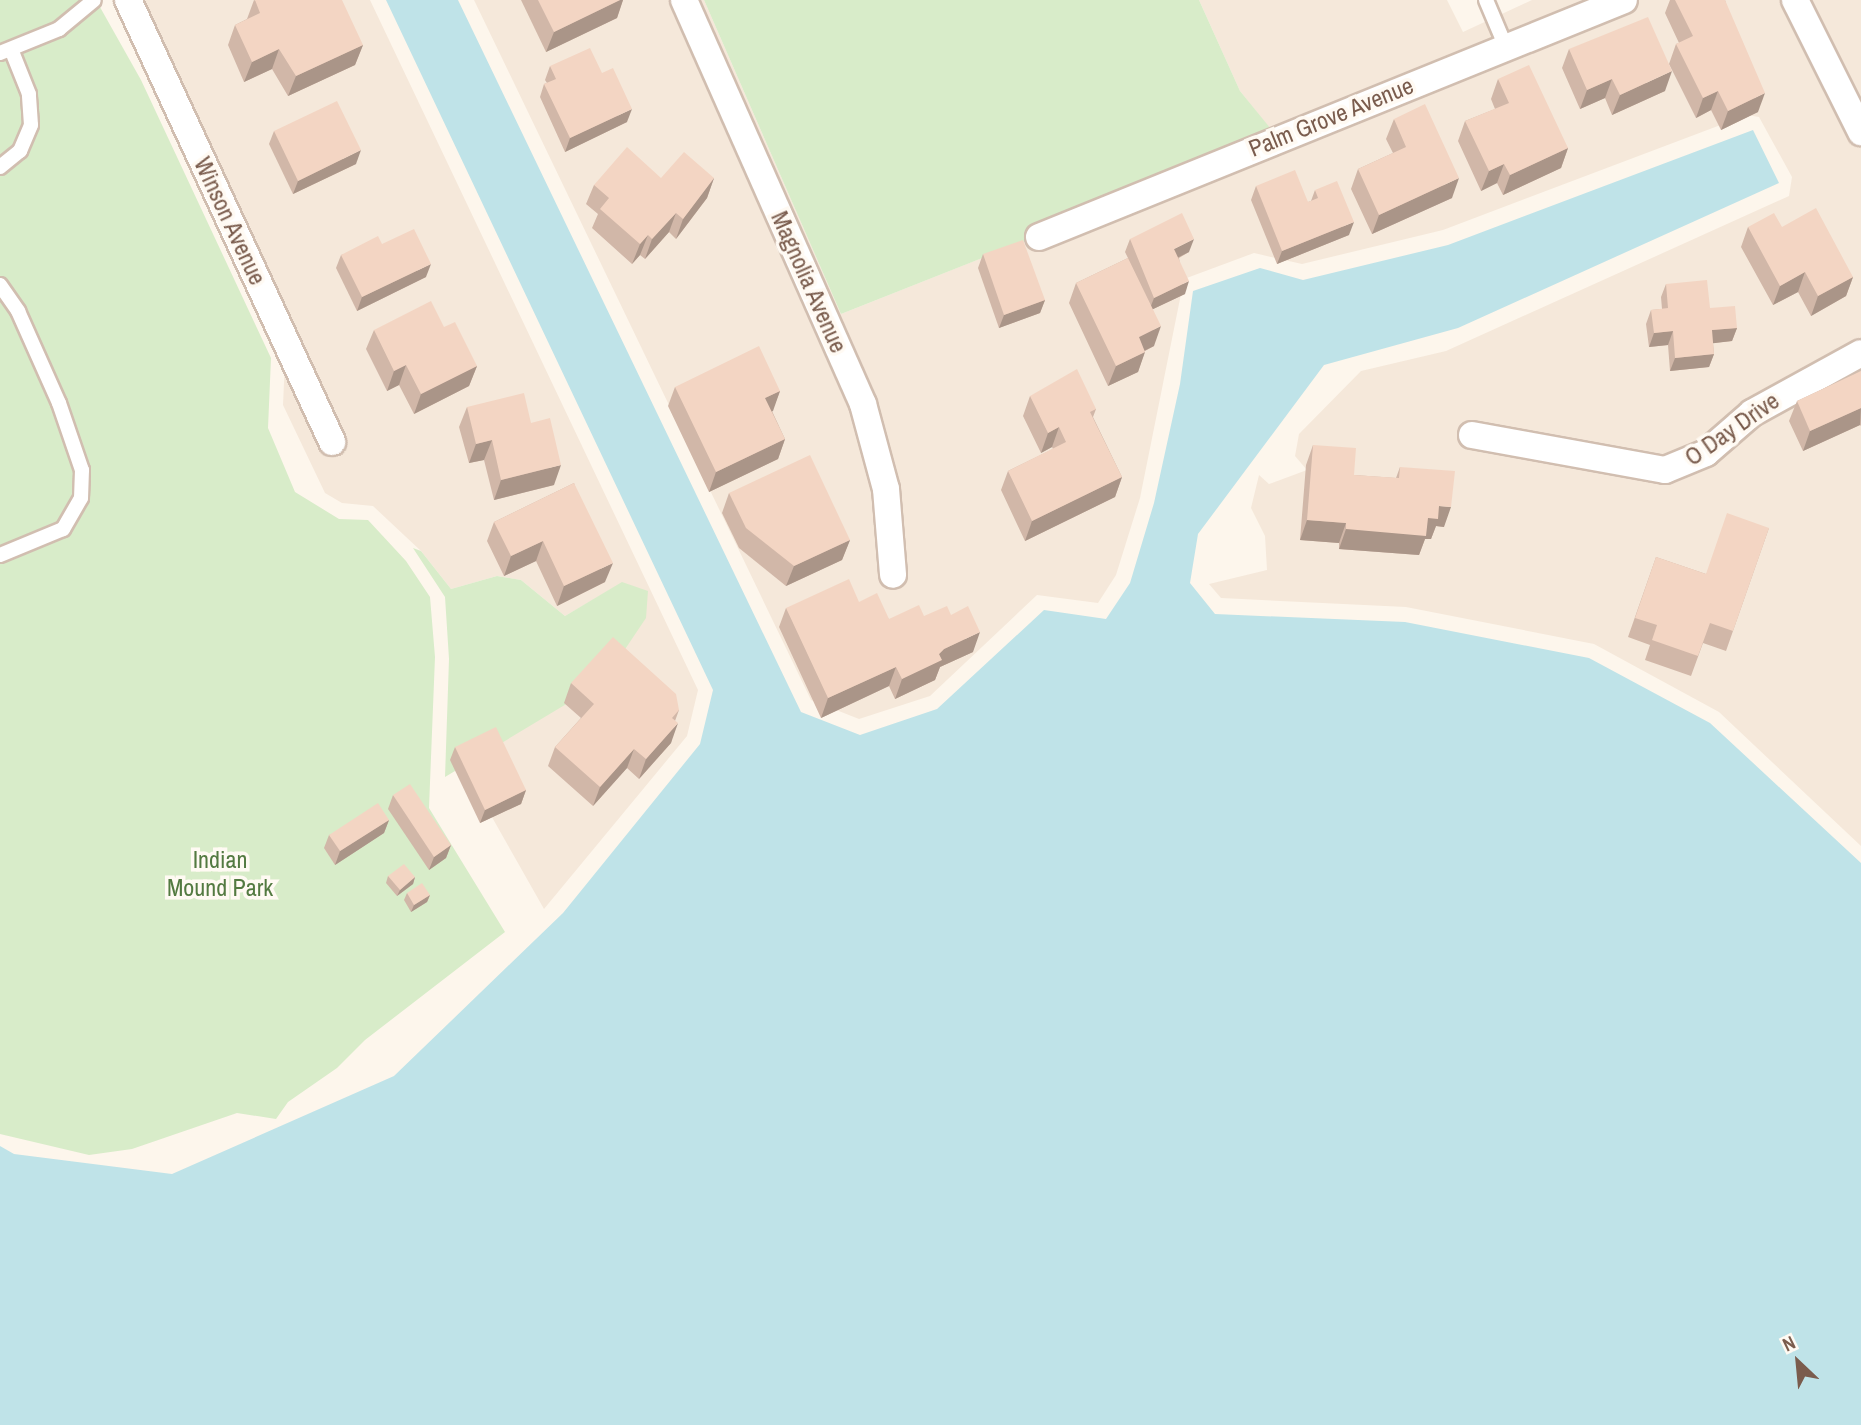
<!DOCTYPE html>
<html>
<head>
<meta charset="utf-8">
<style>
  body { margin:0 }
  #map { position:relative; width:1861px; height:1425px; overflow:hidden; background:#fdf6ec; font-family:"Archivo Narrow",sans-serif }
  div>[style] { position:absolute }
  .residential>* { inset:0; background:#f5e8da }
  .green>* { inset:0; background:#d8ecc9 }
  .water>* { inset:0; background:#bfe3e8 }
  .roads { filter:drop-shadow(2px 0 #d1beb0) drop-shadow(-2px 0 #d1beb0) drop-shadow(0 2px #d1beb0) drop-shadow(0 -2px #d1beb0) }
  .service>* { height:14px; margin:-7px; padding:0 7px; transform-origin:7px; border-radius:7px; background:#fff }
  .minor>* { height:26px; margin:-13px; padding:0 13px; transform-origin:13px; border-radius:13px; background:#fff }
  .wall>* { inset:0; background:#d1b7a8 }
  .shaded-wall>* { inset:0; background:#aa9588 }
  .building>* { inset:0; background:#f3d5c3 }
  span { translate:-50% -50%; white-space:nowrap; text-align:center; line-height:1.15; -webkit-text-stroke:7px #fffaf3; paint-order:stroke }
  .street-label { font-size:24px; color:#7a5c4d }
  .park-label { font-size:24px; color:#537a41 }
  .north { position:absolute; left:1763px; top:1327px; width:70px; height:70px; -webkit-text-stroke:5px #fffaf3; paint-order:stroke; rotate:334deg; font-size:19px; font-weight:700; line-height:28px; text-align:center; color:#7a5c4d }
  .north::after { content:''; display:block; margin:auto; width:24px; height:32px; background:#7a5c4d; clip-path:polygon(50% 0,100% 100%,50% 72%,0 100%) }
</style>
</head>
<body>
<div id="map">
  <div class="residential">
    <div style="clip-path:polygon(112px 0,370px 0,698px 690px,687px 736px,544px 909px,463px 766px,525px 727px,622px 583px,565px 616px,521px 580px,497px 576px,451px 589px,421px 551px,373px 506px,342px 503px,325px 493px,283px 405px,285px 360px,153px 74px)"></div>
    <div style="clip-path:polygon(474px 0,704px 0,841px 314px,1279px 140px,1240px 91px,1199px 0,1447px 0,1463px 32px,1532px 0,1861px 0,1861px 846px,1719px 712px,1594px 644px,1406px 607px,1221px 598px,1209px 584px,1267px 570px,1265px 536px,1251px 508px,1259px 475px,1269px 484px,1307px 470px,1295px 456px,1299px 434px,1361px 371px,1446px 351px,1789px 196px,1792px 177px,1759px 117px,1747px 115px,1443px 230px,1302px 264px,1254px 253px,1184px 279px,1140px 498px,1116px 575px,1098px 603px,1037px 595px,930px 696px,859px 719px,811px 700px)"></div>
  </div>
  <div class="green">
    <div style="clip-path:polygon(0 0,96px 0,141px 80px,271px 358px,268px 428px,295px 492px,339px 519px,368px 520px,406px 561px,430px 597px,435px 657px,429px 808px,505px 932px,365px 1040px,337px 1068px,288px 1102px,276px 1119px,237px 1113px,132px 1149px,89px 1155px,0 1134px)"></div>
    <div style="clip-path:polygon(704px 0,1199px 0,1240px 91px,1280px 140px,841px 314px)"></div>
    <div style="clip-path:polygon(413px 548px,421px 551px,451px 589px,497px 576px,521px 580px,565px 616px,622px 582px,648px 591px,646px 618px,603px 682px,445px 777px,449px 659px,445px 597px)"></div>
  </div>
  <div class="water">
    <div style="clip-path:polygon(386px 0,458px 0,801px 712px,860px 735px,937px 709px,1044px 610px,1106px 619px,1130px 583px,1154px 503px,1180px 384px,1193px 291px,1260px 268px,1303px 280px,1448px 245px,1753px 130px,1779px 183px,1458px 328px,1324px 365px,1198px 534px,1190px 583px,1215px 614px,1405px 622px,1589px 658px,1710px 723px,1861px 863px,1861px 1425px,0 1425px,0 1146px,14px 1154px,172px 1174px,394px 1076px,563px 913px,700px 744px,713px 690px)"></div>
  </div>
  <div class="roads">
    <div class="service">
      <div style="left:1486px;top:0;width:49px;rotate:67.1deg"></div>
      <div style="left:0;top:53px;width:64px;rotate:-22.1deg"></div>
      <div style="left:59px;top:29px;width:45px;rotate:-39.6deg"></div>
      <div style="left:0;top:167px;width:26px;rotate:-39deg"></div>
      <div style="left:20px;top:151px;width:28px;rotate:-67deg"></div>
      <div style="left:31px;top:125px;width:31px;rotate:-94deg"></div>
      <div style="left:29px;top:94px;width:48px;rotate:-111.8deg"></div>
      <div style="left:0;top:285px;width:32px;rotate:55deg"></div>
      <div style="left:18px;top:311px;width:101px;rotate:66deg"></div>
      <div style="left:59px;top:403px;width:71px;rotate:71.1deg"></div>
      <div style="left:82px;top:470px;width:28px;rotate:92deg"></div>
      <div style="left:81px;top:498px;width:36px;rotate:120deg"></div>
      <div style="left:63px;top:529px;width:68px;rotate:157.6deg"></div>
    </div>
    <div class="minor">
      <div style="left:128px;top:0;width:487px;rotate:65.2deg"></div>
      <div style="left:684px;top:0;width:442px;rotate:66.1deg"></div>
      <div style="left:863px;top:404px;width:88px;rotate:74.9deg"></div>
      <div style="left:886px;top:489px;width:86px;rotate:85.3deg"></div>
      <div style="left:1795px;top:0;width:148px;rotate:63.4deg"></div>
      <div style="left:1039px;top:237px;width:631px;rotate:-22.05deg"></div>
      <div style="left:1472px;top:435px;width:196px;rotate:10.3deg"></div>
      <div style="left:1665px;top:470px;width:44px;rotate:-22.5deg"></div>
      <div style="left:1706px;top:453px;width:61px;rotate:-41deg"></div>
      <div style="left:1752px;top:413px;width:124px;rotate:-28.8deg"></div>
    </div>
  </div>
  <div class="wall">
    <div style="clip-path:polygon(254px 0,363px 45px,355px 65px,288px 96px,272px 69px,244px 82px,228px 45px,235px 25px,247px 19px)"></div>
    <div style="clip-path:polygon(521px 0,623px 0,617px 18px,546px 52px)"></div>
    <div style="clip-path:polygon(1670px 0,1725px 0,1758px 112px,1721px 130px,1711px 110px,1696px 118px,1669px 64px,1676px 44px,1679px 43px,1665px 13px)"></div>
    <div style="clip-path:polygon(1569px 49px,1665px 91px,1612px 115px,1605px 98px,1580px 109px,1562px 68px)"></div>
    <div style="clip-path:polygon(550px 66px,627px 122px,565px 152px,540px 97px,544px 84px,547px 83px,545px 80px)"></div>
    <div style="clip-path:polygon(1498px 79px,1568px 148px,1561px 168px,1503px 195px,1497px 183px,1481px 191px,1458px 141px,1465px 121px,1495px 109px,1491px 99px)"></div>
    <div style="clip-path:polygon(1394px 119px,1452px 198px,1372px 234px,1351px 189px,1358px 169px,1393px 153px,1386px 139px)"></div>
    <div style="clip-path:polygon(274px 131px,356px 164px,293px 194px,269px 144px)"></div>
    <div style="clip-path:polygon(661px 178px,714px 178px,707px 198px,676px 239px,669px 232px,645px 259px,640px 255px,632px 264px,592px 228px,598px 214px,586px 204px,594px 185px)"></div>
    <div style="clip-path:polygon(1256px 186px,1308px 202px,1311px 201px,1315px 190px,1349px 235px,1277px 264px,1251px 200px)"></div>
    <div style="clip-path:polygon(1748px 227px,1782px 227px,1853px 277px,1846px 296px,1811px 316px,1798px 292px,1773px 305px,1741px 247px)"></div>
    <div style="clip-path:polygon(1130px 239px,1189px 252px,1179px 258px,1185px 294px,1153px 309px,1154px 346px,1145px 351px,1138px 372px,1108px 386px,1069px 303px,1076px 283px,1128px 258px,1125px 252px)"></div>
    <div style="clip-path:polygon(382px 244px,426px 277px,357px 311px,336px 268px,341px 255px)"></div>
    <div style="clip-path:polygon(983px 254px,1045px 300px,1040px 313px,999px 328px,978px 268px)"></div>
    <div style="clip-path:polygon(1666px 284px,1710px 308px,1737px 328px,1732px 341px,1713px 343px,1714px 354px,1709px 367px,1670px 371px,1668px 345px,1649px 347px,1646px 324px,1651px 310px,1662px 309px,1661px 297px)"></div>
    <div style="clip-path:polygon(374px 330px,477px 366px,469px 386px,414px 414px,399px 385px,387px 391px,366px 349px)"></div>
    <div style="clip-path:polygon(1861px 371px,1861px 426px,1860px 425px,1803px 451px,1789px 421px,1797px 401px)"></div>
    <div style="clip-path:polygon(675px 387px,780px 391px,772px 411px,785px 439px,778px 459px,709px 492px,668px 406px)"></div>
    <div style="clip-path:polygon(1030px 396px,1096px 409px,1093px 417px,1122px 477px,1115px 497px,1025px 541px,1001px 490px,1008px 471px,1053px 449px,1052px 447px,1041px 453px,1023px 416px)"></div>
    <div style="clip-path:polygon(467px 407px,531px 423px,554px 485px,494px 500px,484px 460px,469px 463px,459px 427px)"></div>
    <div style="clip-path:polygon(1313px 445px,1354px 475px,1396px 478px,1400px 467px,1444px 527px,1436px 526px,1431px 539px,1425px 539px,1419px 555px,1339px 549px,1339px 543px,1300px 540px,1306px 465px)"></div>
    <div style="clip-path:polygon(574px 483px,605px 582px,557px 606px,536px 561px,504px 576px,487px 541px,494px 522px)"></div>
    <div style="clip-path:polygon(729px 493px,850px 540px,842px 560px,786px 586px,739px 548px,722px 513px)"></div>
    <div style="clip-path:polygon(1769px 528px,1726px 651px,1703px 643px,1691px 676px,1645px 660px,1650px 645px,1628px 637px,1656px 557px,1706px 574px)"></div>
    <div style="clip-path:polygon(859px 602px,889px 619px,951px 615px,973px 652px,940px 667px,935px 680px,895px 699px,889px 686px,821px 718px,779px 627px,786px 608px)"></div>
    <div style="clip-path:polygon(571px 683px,679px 710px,675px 721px,671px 743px,639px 779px,627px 768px,593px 806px,548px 766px,555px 747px,581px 718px,564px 703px)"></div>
    <div style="clip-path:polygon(455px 747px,526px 790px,521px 804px,480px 823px,450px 760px)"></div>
    <div style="clip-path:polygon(393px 795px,451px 845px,446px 858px,429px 870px,388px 809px)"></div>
    <div style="clip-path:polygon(389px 820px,384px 833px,335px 865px,324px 848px,329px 835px)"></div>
    <div style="clip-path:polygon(388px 876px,415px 877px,413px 884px,397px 896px,386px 883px)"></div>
    <div style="clip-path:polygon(407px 893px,430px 895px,427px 902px,411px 912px,404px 900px)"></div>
  </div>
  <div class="shaded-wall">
    <div style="clip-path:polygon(620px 0,623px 0,617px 18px,546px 52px,554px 32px)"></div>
    <div style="clip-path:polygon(363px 45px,355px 65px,288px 96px,296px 76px)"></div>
    <div style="clip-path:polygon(279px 49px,272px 69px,244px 82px,252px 62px)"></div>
    <div style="clip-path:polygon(1672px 71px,1665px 91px,1612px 115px,1620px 95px)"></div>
    <div style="clip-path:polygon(1612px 79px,1605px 98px,1580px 109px,1587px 90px)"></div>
    <div style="clip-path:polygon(1718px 91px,1711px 110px,1696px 118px,1703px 98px)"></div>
    <div style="clip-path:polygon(1765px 93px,1758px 112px,1721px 130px,1728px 111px)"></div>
    <div style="clip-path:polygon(632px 109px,627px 122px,565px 152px,570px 138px)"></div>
    <div style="clip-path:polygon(1568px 148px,1561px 168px,1503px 195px,1510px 175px)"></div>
    <div style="clip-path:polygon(361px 150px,356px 164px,293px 194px,298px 181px)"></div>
    <div style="clip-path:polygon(1504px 164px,1497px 183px,1481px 191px,1489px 171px)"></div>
    <div style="clip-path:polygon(714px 178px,707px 198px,676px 239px,683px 219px)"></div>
    <div style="clip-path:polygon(1459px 178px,1452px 198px,1372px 234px,1379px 215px)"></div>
    <div style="clip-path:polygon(676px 213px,669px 232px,645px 259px,652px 239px)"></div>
    <div style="clip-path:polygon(1354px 222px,1349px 235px,1277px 264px,1282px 251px)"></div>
    <div style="clip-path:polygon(648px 235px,640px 255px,632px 264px,640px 244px)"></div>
    <div style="clip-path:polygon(1194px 239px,1189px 252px,1169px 262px,1174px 249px)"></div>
    <div style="clip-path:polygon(431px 264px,426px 277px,357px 311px,362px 297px)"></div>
    <div style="clip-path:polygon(1805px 272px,1798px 292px,1773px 305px,1780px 286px)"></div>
    <div style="clip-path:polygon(1853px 277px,1846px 296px,1811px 316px,1818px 296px)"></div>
    <div style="clip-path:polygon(1189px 281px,1185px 294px,1149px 311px,1154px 298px)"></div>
    <div style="clip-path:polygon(1045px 300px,1040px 313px,999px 328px,1004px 315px)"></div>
    <div style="clip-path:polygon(1161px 326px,1154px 346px,1132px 357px,1139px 337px)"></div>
    <div style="clip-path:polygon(1737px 328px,1732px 341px,1707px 344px,1712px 330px)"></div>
    <div style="clip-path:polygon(1673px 331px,1668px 345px,1649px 347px,1654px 333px)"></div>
    <div style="clip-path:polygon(1145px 352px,1138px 372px,1108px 386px,1116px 366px)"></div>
    <div style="clip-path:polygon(1714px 354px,1709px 367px,1670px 371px,1675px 358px)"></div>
    <div style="clip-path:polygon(406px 365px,399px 385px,387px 391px,394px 371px)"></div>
    <div style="clip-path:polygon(477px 366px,469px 386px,414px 414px,421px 394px)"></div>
    <div style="clip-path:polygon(780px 391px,773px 411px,758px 418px,765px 398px)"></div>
    <div style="clip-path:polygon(1861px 408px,1860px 425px,1803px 451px,1810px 431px)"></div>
    <div style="clip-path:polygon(1059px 427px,1052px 447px,1041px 453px,1048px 433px)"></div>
    <div style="clip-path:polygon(785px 439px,778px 459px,709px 492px,716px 472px)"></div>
    <div style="clip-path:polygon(492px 440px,484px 460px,469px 463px,476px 444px)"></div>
    <div style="clip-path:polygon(561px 465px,554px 485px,494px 500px,501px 480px)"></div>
    <div style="clip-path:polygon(1122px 477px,1115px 497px,1025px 541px,1032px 521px)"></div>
    <div style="clip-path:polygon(1439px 506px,1451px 507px,1444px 527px,1436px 526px,1431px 539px,1425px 539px,1419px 555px,1339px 549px,1346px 529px,1428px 518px)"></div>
    <div style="clip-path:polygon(1307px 520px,1346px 523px,1339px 543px,1300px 540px)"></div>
    <div style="clip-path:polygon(850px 540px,842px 560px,786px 586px,794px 566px)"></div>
    <div style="clip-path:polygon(543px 541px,536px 561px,504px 576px,511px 556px)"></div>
    <div style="clip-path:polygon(613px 563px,605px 582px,557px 606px,564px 586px)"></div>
    <div style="clip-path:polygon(980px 632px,973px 652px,940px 667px,935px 680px,895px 699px,902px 679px,939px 654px,944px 649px)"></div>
    <div style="clip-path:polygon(896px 667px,889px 686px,821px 718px,828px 698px)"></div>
    <div style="clip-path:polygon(678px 723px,671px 743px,639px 779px,646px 759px)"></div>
    <div style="clip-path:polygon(634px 749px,627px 768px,593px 806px,600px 787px)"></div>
    <div style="clip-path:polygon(526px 790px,521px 804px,480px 823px,485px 810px)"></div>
    <div style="clip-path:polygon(389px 820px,384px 833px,335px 865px,340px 851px)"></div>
    <div style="clip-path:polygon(451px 845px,446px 858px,429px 870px,434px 857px)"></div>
    <div style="clip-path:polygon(415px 877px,413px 884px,397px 896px,400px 890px)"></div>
    <div style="clip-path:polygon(430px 895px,427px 902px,411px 912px,414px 905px)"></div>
  </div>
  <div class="building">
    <div style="clip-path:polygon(255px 0,342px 0,363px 45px,296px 76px,279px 49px,252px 62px,235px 25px,260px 13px)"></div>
    <div style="clip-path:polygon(538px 0,620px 0,554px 32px)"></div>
    <div style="clip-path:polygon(1675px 0,1725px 0,1765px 93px,1728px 111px,1718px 91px,1703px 98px,1676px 44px,1693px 36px)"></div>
    <div style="clip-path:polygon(1648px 17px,1672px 71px,1620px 95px,1612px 79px,1587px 90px,1569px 49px)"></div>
    <div style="clip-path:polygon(590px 48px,602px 73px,613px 68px,632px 109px,570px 138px,544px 84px,556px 79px,550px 66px)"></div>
    <div style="clip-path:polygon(1529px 65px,1568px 148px,1510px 175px,1504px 164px,1489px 171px,1465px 121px,1509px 103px,1498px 79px)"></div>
    <div style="clip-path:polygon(337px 101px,361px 150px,298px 181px,274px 131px)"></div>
    <div style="clip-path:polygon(1425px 104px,1459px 178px,1379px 215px,1358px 169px,1406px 147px,1394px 119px)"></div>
    <div style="clip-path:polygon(627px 147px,661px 178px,684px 152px,714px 178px,683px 219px,676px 213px,652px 239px,648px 235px,640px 244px,600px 209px,609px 198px,594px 185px)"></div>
    <div style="clip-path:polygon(1295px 170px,1308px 202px,1318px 198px,1315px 190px,1337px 181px,1354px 222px,1282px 251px,1256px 186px)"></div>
    <div style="clip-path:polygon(1816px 208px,1853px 277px,1818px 296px,1805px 272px,1780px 286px,1748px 227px,1774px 213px,1782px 227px)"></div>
    <div style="clip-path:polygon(1182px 213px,1194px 239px,1174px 249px,1189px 281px,1154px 298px,1130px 239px)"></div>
    <div style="clip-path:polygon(414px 229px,431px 264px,362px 297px,341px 255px,378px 236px,382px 244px)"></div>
    <div style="clip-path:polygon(1023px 240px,1045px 300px,1004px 315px,983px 254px)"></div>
    <div style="clip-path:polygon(1128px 258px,1161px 326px,1139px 337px,1145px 352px,1116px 366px,1076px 283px)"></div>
    <div style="clip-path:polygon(1707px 280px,1710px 308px,1735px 306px,1737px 328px,1712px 330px,1714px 354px,1675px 358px,1673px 331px,1654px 333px,1651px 310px,1668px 308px,1666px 284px)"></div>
    <div style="clip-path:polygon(431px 301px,444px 327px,455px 322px,477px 366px,421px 394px,406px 365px,394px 371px,374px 330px)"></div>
    <div style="clip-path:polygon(759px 346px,780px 391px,765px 398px,785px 439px,716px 472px,675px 387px)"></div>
    <div style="clip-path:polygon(1077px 369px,1096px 409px,1090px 412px,1122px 477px,1032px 521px,1008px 471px,1066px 442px,1059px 427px,1048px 433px,1030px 396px)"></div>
    <div style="clip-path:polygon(1861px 371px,1861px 408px,1810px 431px,1797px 401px)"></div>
    <div style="clip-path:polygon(524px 393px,531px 423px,550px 418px,561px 465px,501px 480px,492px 440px,476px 444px,467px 407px)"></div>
    <div style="clip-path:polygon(1313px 445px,1356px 448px,1354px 475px,1399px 478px,1400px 467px,1455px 471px,1451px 507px,1439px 506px,1438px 519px,1428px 518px,1426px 536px,1346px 529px,1346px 523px,1307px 520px)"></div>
    <div style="clip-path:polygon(810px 455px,850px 540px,794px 566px,746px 528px,729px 493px)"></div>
    <div style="clip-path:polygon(574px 483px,613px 563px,564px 586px,543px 541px,511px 556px,494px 522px)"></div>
    <div style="clip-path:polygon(1727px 513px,1769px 528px,1733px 631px,1710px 623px,1698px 656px,1652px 640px,1657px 625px,1635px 618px,1656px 557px,1706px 574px)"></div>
    <div style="clip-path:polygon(849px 579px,859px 602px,877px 593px,889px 619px,919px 605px,924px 616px,947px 606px,951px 615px,968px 606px,980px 632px,944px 649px,939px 654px,942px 660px,902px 679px,896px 667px,828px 698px,786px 608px)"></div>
    <div style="clip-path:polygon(613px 637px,676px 694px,679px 710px,672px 718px,678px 723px,646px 759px,634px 749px,600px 787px,555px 747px,594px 704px,571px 683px)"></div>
    <div style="clip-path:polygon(496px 727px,526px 790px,485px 810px,455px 747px)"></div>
    <div style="clip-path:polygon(410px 784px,451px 845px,434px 857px,393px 795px)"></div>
    <div style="clip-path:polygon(378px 803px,389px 820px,340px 851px,329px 835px)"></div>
    <div style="clip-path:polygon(404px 864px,415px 877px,400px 890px,388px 876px)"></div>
    <div style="clip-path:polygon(422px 883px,430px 895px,414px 905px,407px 893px)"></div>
  </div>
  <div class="street-label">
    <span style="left:1331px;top:117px;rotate:-22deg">Palm Grove Avenue</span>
    <span style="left:230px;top:221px;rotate:65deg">Winson Avenue</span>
    <span style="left:809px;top:282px;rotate:66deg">Magnolia Avenue</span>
    <span style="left:1732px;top:429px;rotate:-35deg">O Day Drive</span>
  </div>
  <div class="park-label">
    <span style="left:220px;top:874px">Indian<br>Mound Park</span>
  </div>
  <div class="north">N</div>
</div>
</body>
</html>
